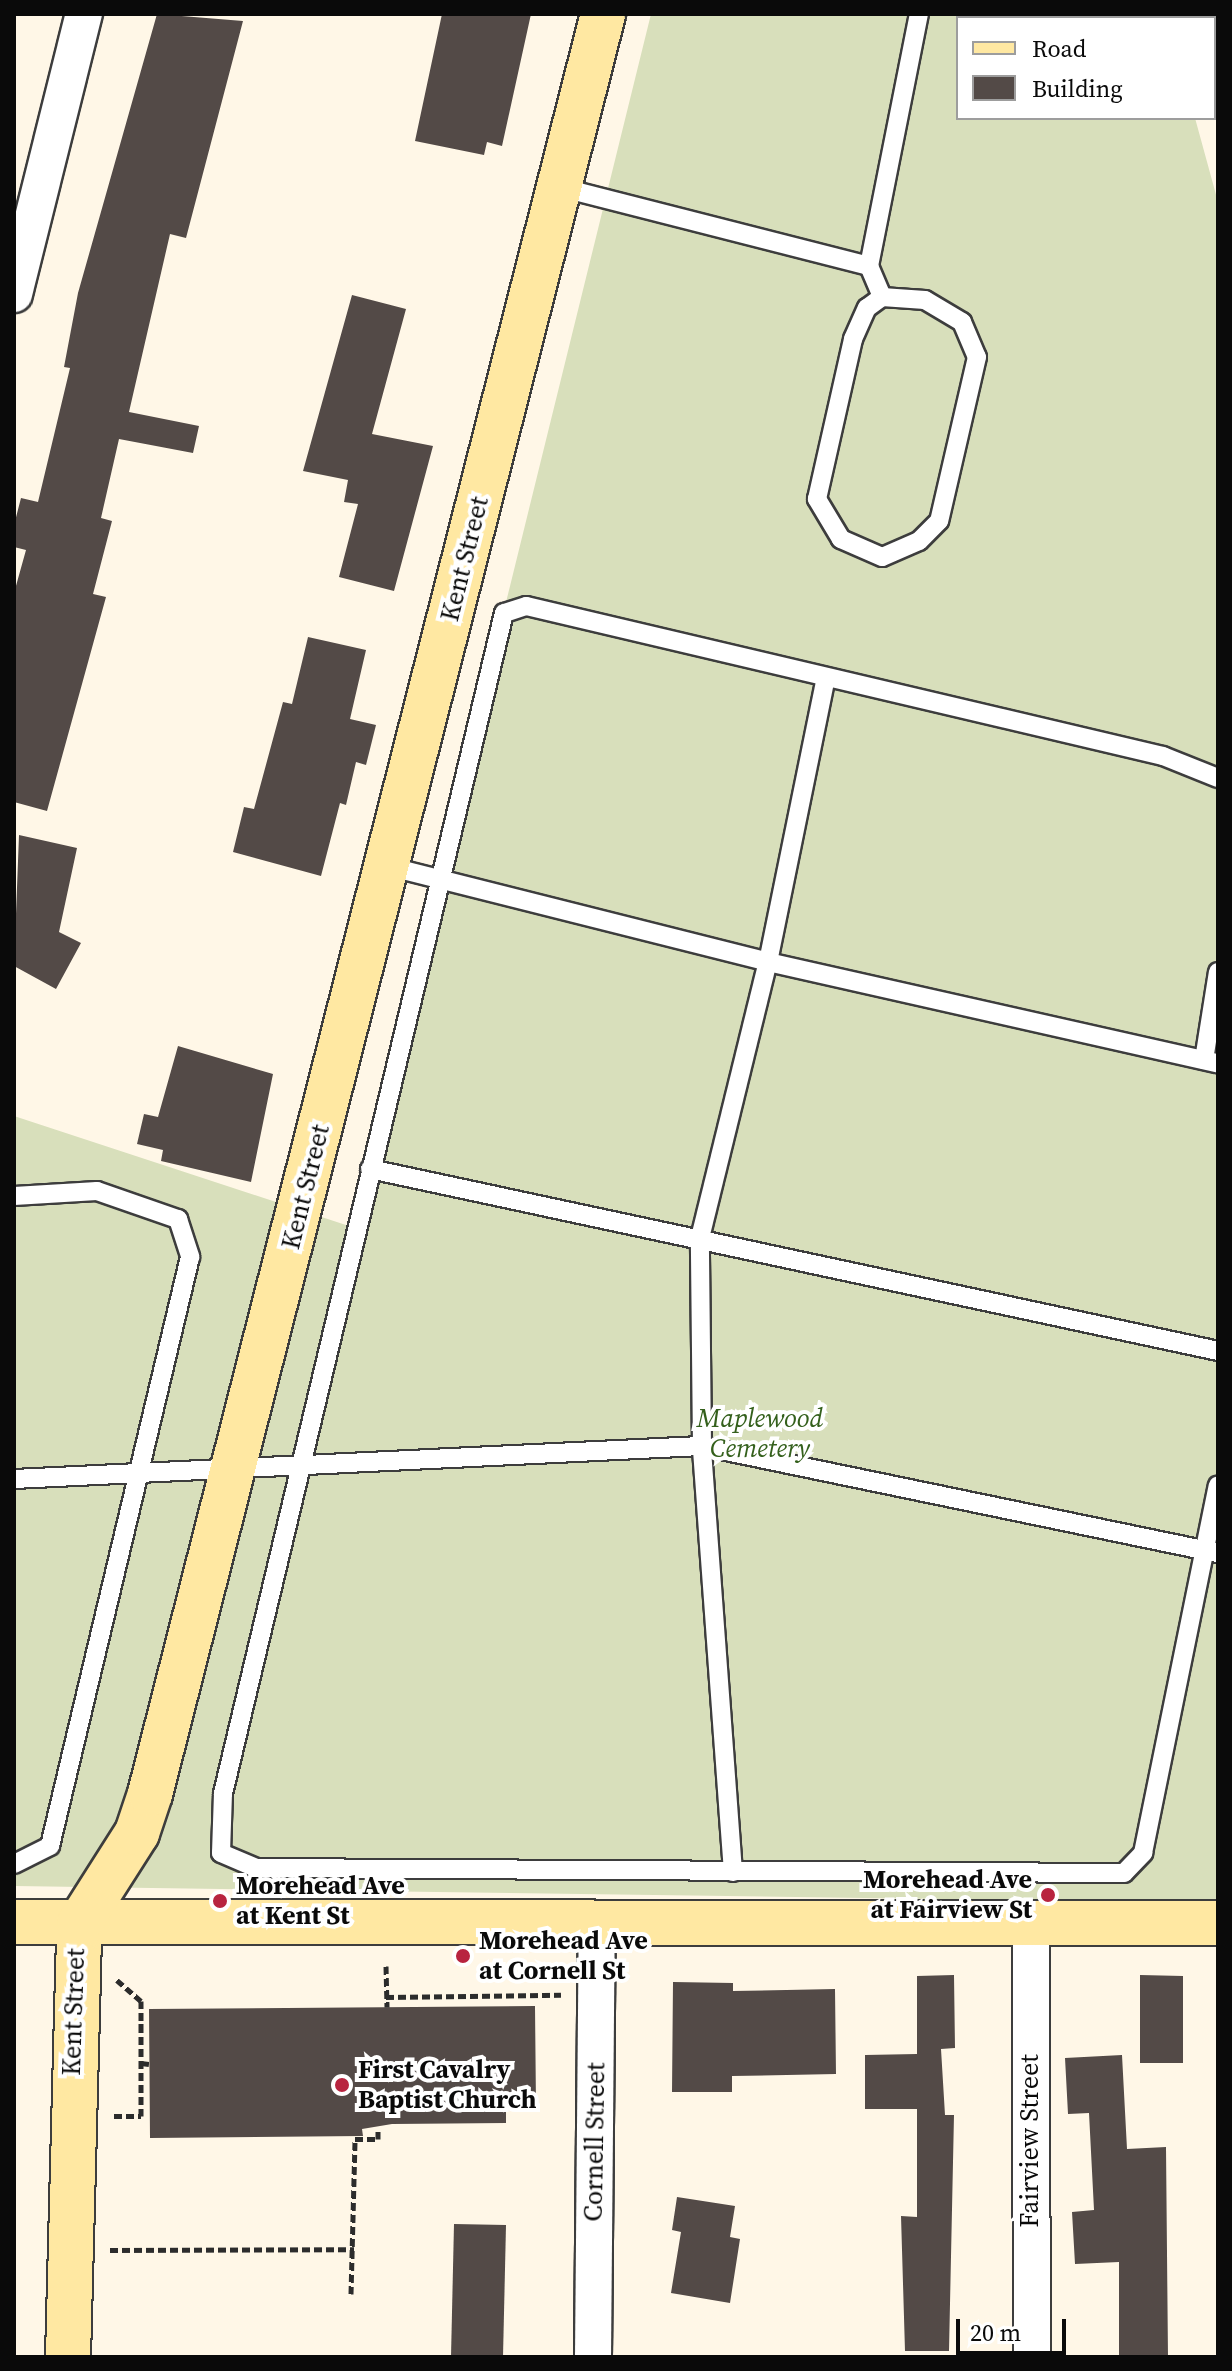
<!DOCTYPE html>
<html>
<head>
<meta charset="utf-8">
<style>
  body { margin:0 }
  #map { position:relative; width:1232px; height:2371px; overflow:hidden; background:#fff7e7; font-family:"Source Serif 4",serif }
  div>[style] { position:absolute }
  .cemetery>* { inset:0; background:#d8dfbb }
  .building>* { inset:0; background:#534a47 }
  .path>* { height:5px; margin-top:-2.5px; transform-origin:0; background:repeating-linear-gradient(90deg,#2c2c2c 0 8px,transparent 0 12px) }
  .roads { filter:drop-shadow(2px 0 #3d3d3d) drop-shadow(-2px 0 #3d3d3d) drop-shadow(0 2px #3d3d3d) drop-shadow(0 -2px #3d3d3d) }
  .lane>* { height:18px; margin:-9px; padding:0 9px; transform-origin:9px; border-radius:9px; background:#fff }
  .street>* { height:36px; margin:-18px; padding:0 18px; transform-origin:18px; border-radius:18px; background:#fff }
  .secondary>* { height:44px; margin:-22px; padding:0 22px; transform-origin:22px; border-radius:22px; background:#ffe8a2 }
  .dots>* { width:22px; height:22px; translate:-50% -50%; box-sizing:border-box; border:4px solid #fff; border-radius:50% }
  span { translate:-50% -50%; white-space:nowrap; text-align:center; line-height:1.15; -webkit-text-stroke:8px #fff; paint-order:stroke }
  .street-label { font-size:26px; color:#0a0a0a }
  .park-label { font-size:26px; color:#34601c; font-style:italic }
  .poi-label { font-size:26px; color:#0a0a0a; font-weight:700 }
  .right { translate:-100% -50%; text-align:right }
  .left { translate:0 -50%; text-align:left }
  .frame { position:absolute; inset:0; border:16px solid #0a0a0a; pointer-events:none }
  .legend { position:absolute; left:956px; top:16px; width:260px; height:104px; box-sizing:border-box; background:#fff; border:2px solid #9d9d9d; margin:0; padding:10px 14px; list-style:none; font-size:24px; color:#0a0a0a }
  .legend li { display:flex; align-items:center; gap:16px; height:40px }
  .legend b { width:40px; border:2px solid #9d9d9d }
  .scale { position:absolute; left:956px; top:2319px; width:110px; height:36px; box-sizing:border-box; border:4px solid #0a0a0a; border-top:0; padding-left:10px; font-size:24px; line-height:28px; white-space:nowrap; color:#0a0a0a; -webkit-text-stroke:6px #fff; paint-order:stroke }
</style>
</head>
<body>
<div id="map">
  <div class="cemetery">
    <div style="clip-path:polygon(651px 14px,1167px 14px,958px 18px,958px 118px,1195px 118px,1218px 202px,1218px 1903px,14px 1886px,14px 1116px,352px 1227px)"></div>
  </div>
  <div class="building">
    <div style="clip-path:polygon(157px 14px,243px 21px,186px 238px,170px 234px,129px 412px,199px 426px,193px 453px,119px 439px,101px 518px,112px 521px,93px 594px,106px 597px,47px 811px,14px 802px,14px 593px,26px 550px,14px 547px,14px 525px,21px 498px,38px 502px,70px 368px,64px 367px,78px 293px)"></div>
    <div style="clip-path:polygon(442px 14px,531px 14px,502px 146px,487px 142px,484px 155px,415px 141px)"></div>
    <div style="clip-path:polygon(352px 295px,406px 309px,372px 434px,433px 446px,394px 591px,339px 577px,358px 504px,344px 502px,348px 480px,303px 471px)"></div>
    <div style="clip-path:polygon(308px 637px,366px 650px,350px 719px,376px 725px,366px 765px,356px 762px,346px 805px,340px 803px,321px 876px,233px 852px,244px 807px,254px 809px,283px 702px,292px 704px)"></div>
    <div style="clip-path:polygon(19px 835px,77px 848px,59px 932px,81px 943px,56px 989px,14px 966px)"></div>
    <div style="clip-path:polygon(178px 1046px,273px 1074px,251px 1182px,161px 1161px,163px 1150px,137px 1144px,144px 1114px,158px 1117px)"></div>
    <div style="clip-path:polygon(954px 1975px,955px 2048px,941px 2049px,945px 2115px,954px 2115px,949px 2351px,905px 2351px,901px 2216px,917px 2217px,917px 2109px,865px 2109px,865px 2055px,917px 2054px,917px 1976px)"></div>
    <div style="clip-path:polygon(1140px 1975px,1183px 1976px,1183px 2063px,1140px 2063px)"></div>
    <div style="clip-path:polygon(673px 1982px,733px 1983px,733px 1991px,835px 1989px,836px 2074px,732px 2076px,732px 2092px,672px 2092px)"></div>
    <div style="clip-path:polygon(535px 2006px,536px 2106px,506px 2107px,506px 2123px,392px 2124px,362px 2129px,363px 2136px,150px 2138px,149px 2009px)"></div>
    <div style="clip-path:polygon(1122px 2055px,1127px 2149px,1166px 2147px,1168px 2357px,1119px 2357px,1119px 2262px,1075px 2264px,1072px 2212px,1094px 2210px,1089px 2113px,1068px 2114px,1065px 2058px)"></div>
    <div style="clip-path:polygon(677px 2197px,735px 2206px,730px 2237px,740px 2239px,730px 2303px,671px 2293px,681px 2232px,672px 2230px)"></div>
    <div style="clip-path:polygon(454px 2224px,506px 2225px,503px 2357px,451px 2357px)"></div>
  </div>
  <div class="path">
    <div style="left:386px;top:1966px;width:41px;rotate:88.6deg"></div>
    <div style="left:386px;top:1997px;width:175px;rotate:-0.7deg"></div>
    <div style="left:141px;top:2063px;width:8px;rotate:7deg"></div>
    <div style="left:114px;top:2116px;width:27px"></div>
    <div style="left:141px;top:2116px;width:115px;rotate:-90deg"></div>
    <div style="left:141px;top:2001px;width:32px;rotate:-139deg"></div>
    <div style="left:110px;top:2250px;width:244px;rotate:-0.2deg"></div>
    <div style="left:351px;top:2294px;width:155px;rotate:-88.5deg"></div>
    <div style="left:355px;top:2139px;width:23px"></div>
    <div style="left:378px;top:2139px;width:10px;rotate:-90deg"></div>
  </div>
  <div class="roads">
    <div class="lane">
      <div style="left:559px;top:187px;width:320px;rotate:14.3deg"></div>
      <div style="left:869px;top:266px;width:257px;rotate:-78.8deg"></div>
      <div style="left:869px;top:266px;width:34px;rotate:67deg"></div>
      <div style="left:882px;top:297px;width:43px;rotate:4deg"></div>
      <div style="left:925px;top:300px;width:43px;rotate:30.7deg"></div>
      <div style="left:962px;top:322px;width:38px;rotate:67deg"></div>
      <div style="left:977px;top:357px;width:168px;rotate:103deg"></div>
      <div style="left:939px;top:521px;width:28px;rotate:135deg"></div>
      <div style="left:919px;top:541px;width:40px;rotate:156.6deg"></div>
      <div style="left:882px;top:557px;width:45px;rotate:-156.3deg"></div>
      <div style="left:841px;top:539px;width:47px;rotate:-121deg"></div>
      <div style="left:817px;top:499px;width:164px;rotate:-77.3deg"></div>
      <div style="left:853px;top:339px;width:34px;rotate:-66deg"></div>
      <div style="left:867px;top:308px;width:19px;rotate:-36deg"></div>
      <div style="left:1218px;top:778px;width:59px;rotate:-158.2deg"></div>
      <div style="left:1163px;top:756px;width:654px;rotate:-166.75deg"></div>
      <div style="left:526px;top:606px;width:23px;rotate:162deg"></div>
      <div style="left:504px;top:613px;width:1213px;rotate:103.39deg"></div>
      <div style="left:223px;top:1793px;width:60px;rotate:91.9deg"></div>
      <div style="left:221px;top:1853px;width:38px;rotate:23deg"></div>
      <div style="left:256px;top:1868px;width:868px;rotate:0.33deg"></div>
      <div style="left:1124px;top:1873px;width:28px;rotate:-46deg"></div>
      <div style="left:1143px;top:1853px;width:375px;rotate:-78.5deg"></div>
      <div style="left:387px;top:866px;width:393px;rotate:14.1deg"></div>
      <div style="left:768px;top:962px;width:461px;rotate:12.7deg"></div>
      <div style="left:1204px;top:1060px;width:89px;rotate:-81deg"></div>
      <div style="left:370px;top:1169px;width:867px;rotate:12.11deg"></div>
      <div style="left:14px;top:1196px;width:83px;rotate:-3.4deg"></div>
      <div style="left:97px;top:1191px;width:86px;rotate:19.1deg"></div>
      <div style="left:178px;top:1219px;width:40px;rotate:72deg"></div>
      <div style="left:190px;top:1257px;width:605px;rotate:103.37deg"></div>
      <div style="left:50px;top:1846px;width:40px;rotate:153.4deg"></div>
      <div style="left:14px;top:1479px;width:689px;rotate:-2.75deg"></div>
      <div style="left:702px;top:1446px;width:527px;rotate:11.72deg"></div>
      <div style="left:733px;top:1872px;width:427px;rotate:-94.2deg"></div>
      <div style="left:702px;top:1446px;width:208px;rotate:-90.6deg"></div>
      <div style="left:700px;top:1238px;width:284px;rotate:-76.2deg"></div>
      <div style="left:768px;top:962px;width:290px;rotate:-78.5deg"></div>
    </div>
    <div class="street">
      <div style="left:14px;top:294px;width:289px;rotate:-76deg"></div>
      <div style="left:1031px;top:1924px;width:433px;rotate:89.9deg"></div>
      <div style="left:593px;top:2357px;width:430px;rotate:-89.5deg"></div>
    </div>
    <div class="secondary">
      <div style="left:14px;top:1922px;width:1204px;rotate:0.05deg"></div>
      <div style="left:68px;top:2357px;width:433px;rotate:-88.5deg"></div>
      <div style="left:79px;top:1924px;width:108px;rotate:-57.5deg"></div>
      <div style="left:137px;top:1833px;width:41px;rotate:-71.6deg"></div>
      <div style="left:150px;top:1794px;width:1837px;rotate:-75.72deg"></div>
    </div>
  </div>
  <div class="dots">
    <div style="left:1048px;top:1895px;background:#b8243f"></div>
    <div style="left:220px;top:1901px;background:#b8243f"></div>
    <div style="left:463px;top:1956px;background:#b8243f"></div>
    <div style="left:342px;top:2085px;background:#b8243f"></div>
  </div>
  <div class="street-label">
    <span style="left:465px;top:559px;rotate:-76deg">Kent Street</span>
    <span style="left:306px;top:1187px;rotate:-76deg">Kent Street</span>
    <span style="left:74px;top:2012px;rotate:-88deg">Kent Street</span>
    <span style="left:1030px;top:2141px;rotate:-90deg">Fairview Street</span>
    <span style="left:595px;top:2142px;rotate:-89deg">Cornell Street</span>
  </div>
  <div class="park-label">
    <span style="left:760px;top:1434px">Maplewood<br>Cemetery</span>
  </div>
  <div class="poi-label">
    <span class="right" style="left:1032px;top:1895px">Morehead Ave<br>at Fairview St</span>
    <span class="left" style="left:236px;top:1901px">Morehead Ave<br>at Kent St</span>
    <span class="left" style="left:479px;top:1956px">Morehead Ave<br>at Cornell St</span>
    <span class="left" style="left:358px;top:2085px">First Cavalry<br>Baptist Church</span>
  </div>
  <div class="frame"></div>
  <ul class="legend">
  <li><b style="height:10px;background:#ffe8a2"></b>Road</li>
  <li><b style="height:22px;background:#534a47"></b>Building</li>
  </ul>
  <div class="scale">20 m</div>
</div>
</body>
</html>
